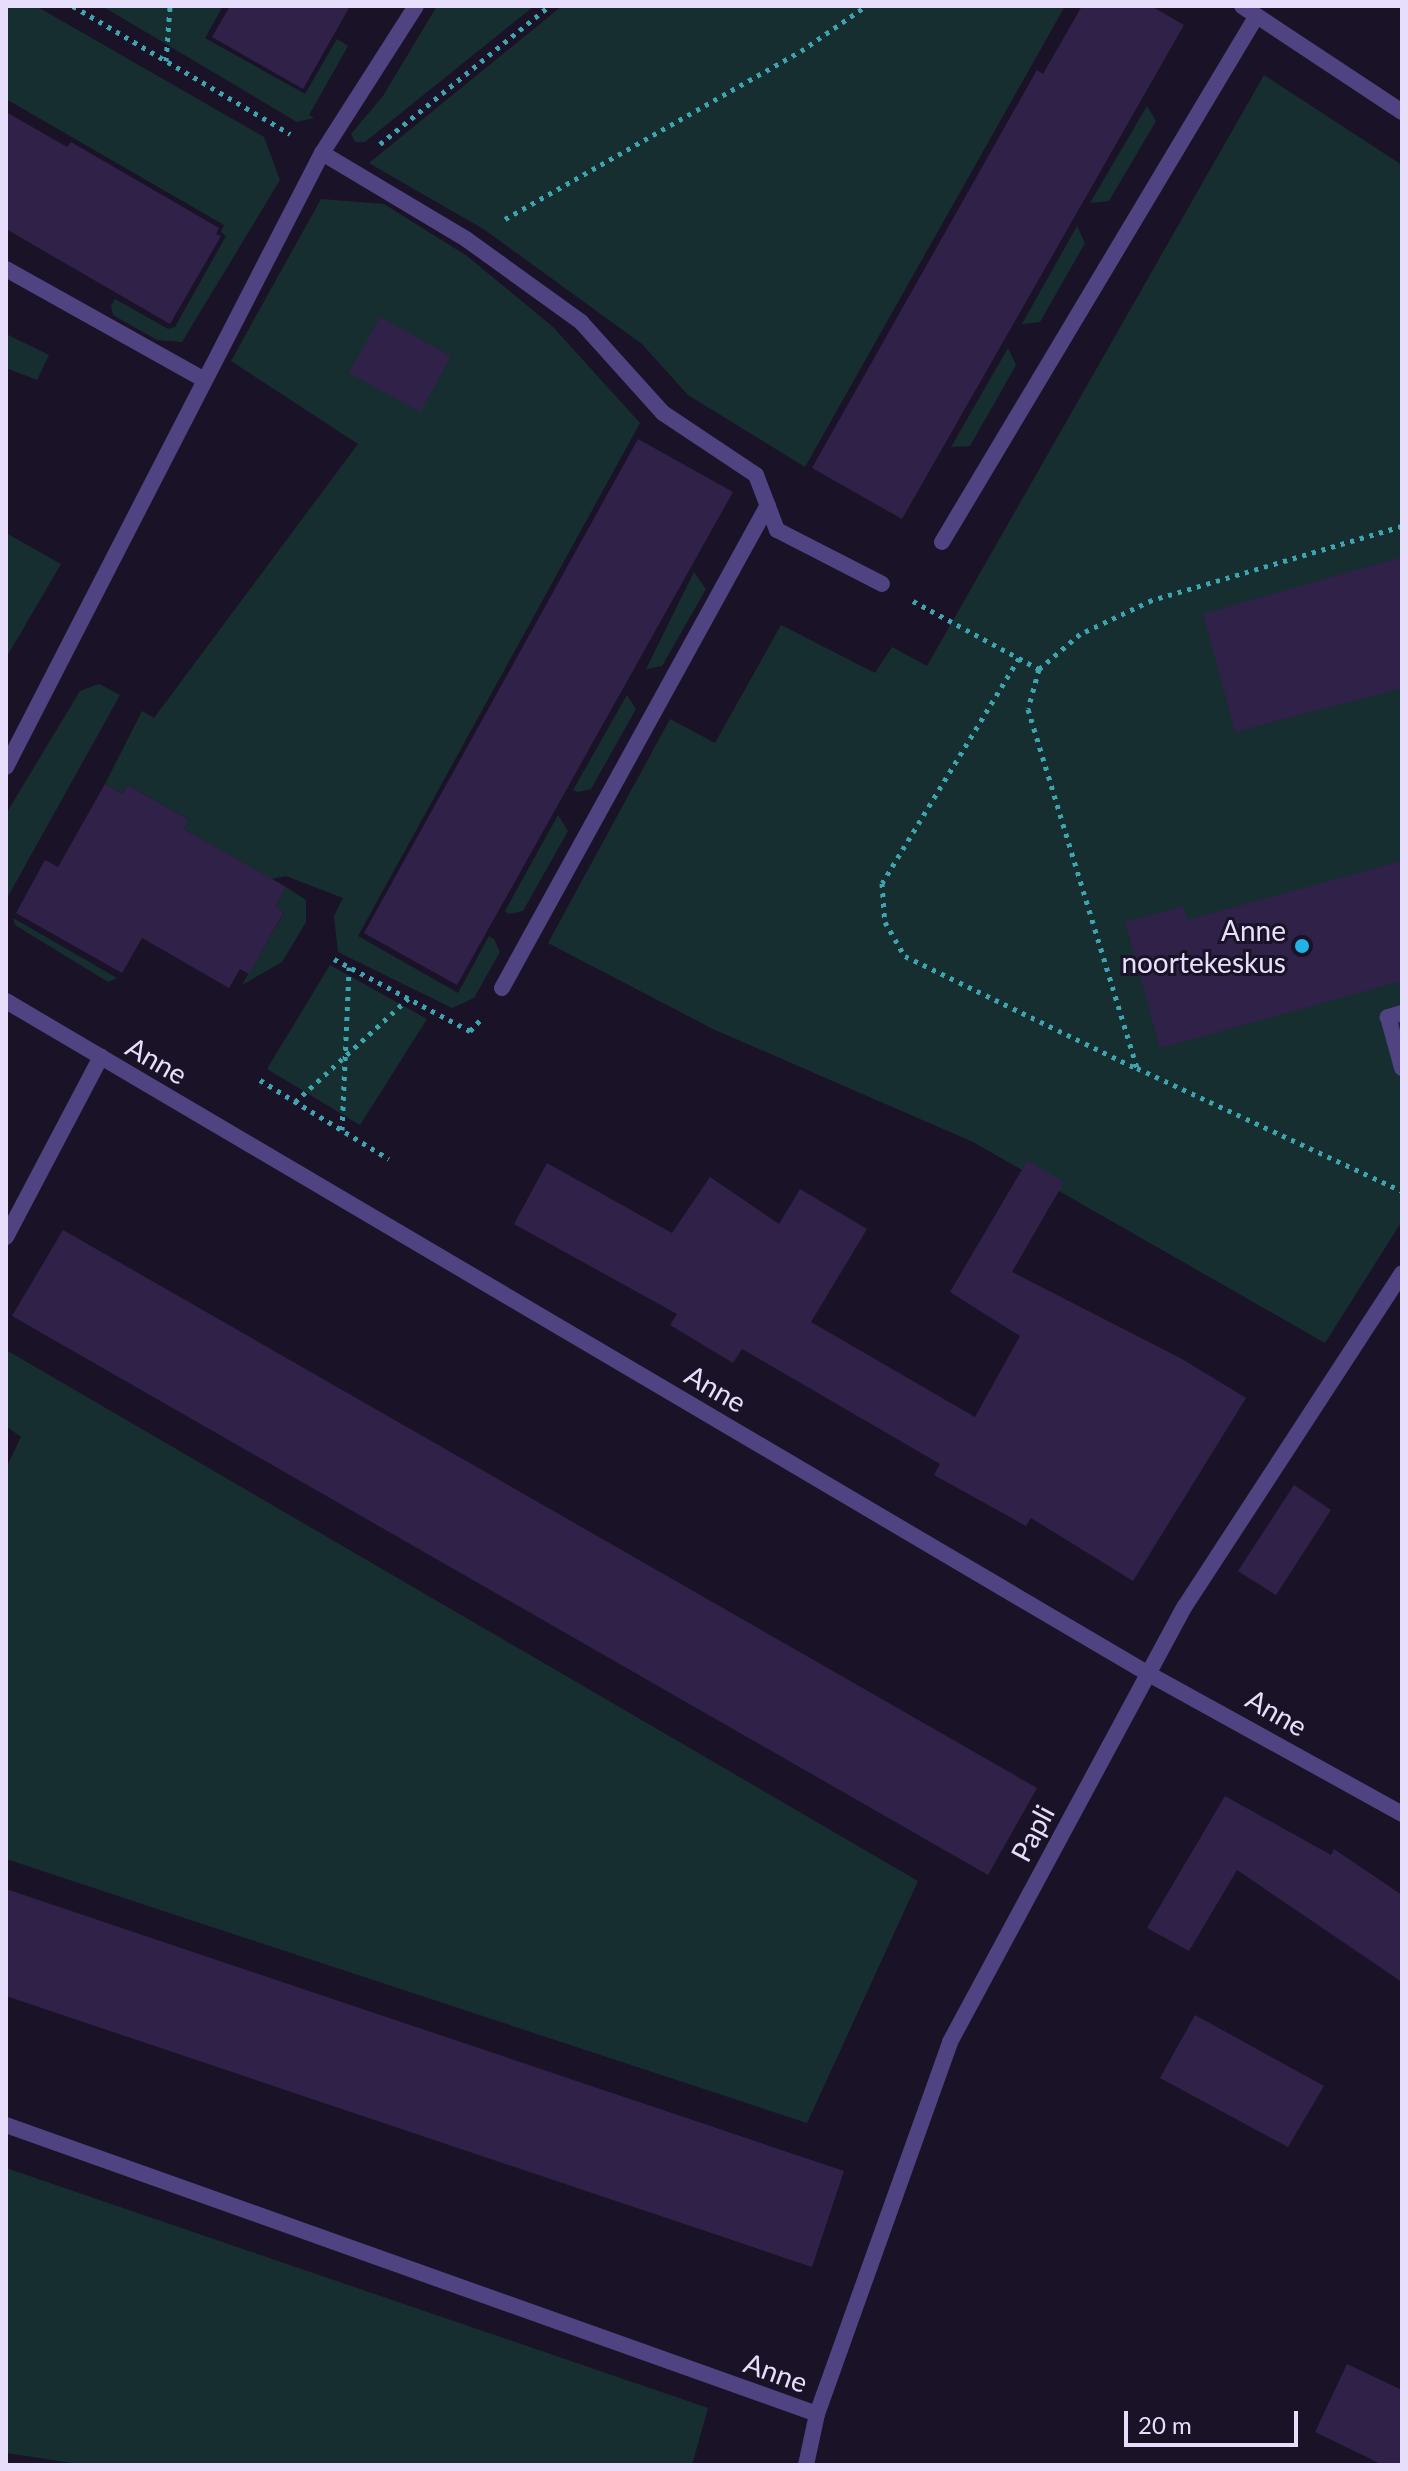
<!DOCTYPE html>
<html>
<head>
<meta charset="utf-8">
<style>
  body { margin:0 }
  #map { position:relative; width:1408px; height:2471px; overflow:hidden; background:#1a1328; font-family:Lato,sans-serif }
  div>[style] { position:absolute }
  .green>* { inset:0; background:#172e31 }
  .building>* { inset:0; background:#2f2147 }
  .path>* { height:5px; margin-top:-2.5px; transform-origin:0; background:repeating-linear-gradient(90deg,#3ea4af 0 4px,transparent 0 10px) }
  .service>* { height:16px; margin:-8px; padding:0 8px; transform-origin:8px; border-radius:8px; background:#504382 }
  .minor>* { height:16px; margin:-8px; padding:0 8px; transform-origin:8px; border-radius:8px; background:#504382 }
  .dots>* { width:22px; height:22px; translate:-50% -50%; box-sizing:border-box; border:4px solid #1a1328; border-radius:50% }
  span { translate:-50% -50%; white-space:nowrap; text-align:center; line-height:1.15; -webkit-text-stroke:6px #1a1328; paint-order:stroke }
  .poi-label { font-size:28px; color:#e6defb }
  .right { translate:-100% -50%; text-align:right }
  .street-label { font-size:28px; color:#e6defb }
  .frame { position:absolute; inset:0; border:8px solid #e6defb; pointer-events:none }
  .scale { position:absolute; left:1124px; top:2411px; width:174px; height:36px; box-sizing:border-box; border:4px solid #e6defb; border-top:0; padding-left:10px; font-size:24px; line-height:28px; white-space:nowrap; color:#e6defb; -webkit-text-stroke:6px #1a1328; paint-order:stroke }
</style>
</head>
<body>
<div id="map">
  <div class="green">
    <div style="clip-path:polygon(6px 6px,36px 6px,264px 137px,280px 180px,182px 342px,157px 340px,113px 315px,111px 306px,115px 299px,168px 329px,175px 327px,226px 236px,221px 232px,224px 225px,6px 99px)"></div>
    <div style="clip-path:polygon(102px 6px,223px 6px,205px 38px,305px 94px,337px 39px,348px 46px,309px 115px,314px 118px,297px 122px)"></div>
    <div style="clip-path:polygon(437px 6px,534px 6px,365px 142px,355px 142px,351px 134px,383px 96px)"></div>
    <div style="clip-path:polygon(562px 6px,1065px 6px,805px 467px,688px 395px,642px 344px,485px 230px,369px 163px)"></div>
    <div style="clip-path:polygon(1264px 75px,1402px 165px,1402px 1221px,1325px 1343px,973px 1142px,713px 1029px,548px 943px,670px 719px,715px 743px,781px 625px,875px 673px,892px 647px,927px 666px)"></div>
    <div style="clip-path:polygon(1147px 106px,1156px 121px,1109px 201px,1090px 203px)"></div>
    <div style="clip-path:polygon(321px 199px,384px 204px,467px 256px,553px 327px,640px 423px,358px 936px,458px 993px,489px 936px,494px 939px,500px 952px,474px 998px,452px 1008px,338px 952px,334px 916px,343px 898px,286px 876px,271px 879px,184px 829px,189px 820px,128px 785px,122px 794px,105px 784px,142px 711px,154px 718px,358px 444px,231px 361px)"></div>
    <div style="clip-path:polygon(1077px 226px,1085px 243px,1040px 322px,1022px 324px)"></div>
    <div style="clip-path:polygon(6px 334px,49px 355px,37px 380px,6px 368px)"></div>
    <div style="clip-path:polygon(1008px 348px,1016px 365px,970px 446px,951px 447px)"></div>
    <div style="clip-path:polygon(6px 533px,61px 564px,6px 658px)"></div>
    <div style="clip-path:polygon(694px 572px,706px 589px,662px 666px,646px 669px)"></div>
    <div style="clip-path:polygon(99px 684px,120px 695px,6px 900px,6px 814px,80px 691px)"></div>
    <div style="clip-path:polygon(627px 695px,636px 709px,591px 789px,578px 792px,573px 790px)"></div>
    <div style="clip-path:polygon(558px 815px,568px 831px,523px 911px,509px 914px,505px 911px)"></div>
    <div style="clip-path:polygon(286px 887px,306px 900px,306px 922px,282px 962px,242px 985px,284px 913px,275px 907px)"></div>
    <div style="clip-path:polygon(13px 918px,117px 978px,108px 982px,15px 925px)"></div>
    <div style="clip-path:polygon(330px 965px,427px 1019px,360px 1125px,267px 1069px)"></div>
    <div style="clip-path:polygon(6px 1350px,918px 1881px,807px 2123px,6px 1859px,6px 1468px,21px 1437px,6px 1426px)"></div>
    <div style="clip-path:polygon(6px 2168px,708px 2408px,692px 2465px,86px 2465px,6px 2453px)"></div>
  </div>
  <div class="building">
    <div style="clip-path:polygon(230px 6px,350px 6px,303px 89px,212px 37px)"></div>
    <div style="clip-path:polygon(1082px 6px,1151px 6px,1184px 25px,902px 519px,812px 468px,1037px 70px,1043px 74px)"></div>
    <div style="clip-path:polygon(6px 112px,67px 147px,71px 142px,219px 228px,216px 234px,221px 236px,170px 324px,6px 229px)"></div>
    <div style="clip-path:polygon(380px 317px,451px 356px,420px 412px,349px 373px)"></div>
    <div style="clip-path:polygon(638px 439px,733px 492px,457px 985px,364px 933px)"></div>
    <div style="clip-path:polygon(1402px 557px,1402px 688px,1235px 732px,1203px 614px)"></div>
    <div style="clip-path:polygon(105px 784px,122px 794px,128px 785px,189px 820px,184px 829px,286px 887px,275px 907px,284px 912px,249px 974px,240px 969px,229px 988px,142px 938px,122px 973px,16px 913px,45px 860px,58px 867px)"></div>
    <div style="clip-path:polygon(1402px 861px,1402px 981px,1160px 1048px,1125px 922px,1183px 906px,1187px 920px)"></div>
    <div style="clip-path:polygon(1027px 1161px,1064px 1182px,1012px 1272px,1182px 1359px,1246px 1398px,1133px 1581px,1031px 1518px,1026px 1526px,934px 1475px,940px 1464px,742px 1349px,733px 1363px,670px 1325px,677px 1314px,514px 1224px,547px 1163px,672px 1233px,710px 1177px,779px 1224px,800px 1189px,867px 1229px,811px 1322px,975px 1417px,1020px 1336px,950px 1292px)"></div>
    <div style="clip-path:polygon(63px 1230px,1037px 1788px,988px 1875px,12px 1316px)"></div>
    <div style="clip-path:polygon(1294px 1485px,1331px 1510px,1276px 1595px,1238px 1571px)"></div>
    <div style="clip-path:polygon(1225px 1796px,1331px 1855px,1334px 1849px,1402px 1895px,1402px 1982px,1237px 1870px,1189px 1951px,1147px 1928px)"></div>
    <div style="clip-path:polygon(6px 1889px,844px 2171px,812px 2267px,6px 1996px)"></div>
    <div style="clip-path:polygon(1195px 2015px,1324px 2086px,1288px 2147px,1160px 2078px)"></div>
    <div style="clip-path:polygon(1347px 2364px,1402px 2390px,1402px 2465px,1383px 2465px,1315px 2432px)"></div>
  </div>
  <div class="path">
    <div style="left:73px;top:6px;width:252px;rotate:30.5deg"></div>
    <div style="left:166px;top:61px;width:55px;rotate:-85.8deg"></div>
    <div style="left:380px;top:144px;width:218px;rotate:-39.2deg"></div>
    <div style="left:505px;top:219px;width:340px;rotate:-29.6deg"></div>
    <div style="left:801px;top:51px;width:79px;rotate:-34.7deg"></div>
    <div style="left:1402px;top:526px;width:261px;rotate:163.5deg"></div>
    <div style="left:1152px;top:600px;width:80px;rotate:154.7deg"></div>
    <div style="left:1080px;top:634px;width:54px;rotate:139.5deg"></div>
    <div style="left:1039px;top:669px;width:41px;rotate:105.4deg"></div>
    <div style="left:1028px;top:709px;width:375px;rotate:73.1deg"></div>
    <div style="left:1137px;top:1068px;width:292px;rotate:24.9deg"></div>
    <div style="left:913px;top:601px;width:143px;rotate:28.4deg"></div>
    <div style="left:1019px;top:658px;width:263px;rotate:121.3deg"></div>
    <div style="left:882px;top:883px;width:39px;rotate:86deg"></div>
    <div style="left:885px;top:922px;width:39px;rotate:60deg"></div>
    <div style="left:905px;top:956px;width:257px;rotate:25.9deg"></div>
    <div style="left:334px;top:959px;width:154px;rotate:27.9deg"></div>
    <div style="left:470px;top:1031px;width:16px;rotate:-47deg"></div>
    <div style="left:260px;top:1080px;width:151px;rotate:31.5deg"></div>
    <div style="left:295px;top:1102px;width:154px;rotate:-42.4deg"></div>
    <div style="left:342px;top:1130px;width:163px;rotate:-87.5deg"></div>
  </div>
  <div class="service">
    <div style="left:1402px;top:1013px;width:15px;rotate:164deg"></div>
    <div style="left:1388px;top:1017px;width:53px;rotate:74.6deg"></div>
  </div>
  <div class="minor">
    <div style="left:1242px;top:6px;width:192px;rotate:33.5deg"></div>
    <div style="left:322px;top:153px;width:168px;rotate:30.8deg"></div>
    <div style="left:466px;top:239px;width:142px;rotate:35.8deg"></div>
    <div style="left:581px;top:322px;width:122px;rotate:48deg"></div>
    <div style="left:663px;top:413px;width:112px;rotate:33.7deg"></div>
    <div style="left:756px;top:475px;width:59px;rotate:69.1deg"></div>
    <div style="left:777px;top:530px;width:118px;rotate:27.2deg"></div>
    <div style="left:6px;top:269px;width:226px;rotate:29.2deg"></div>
    <div style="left:942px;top:542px;width:612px;rotate:-59.12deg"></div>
    <div style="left:6px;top:767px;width:691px;rotate:-62.77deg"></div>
    <div style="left:322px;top:153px;width:174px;rotate:-57.4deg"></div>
    <div style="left:502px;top:988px;width:551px;rotate:-61.16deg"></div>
    <div style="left:6px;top:1001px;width:1324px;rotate:30.5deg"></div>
    <div style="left:1147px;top:1673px;width:291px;rotate:28.9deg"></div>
    <div style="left:6px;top:1237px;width:204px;rotate:-62.2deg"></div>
    <div style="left:6px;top:2125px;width:861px;rotate:19.61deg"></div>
    <div style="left:806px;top:2465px;width:52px;rotate:-77.8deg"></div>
    <div style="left:817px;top:2414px;width:395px;rotate:-70.3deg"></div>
    <div style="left:950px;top:2042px;width:495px;rotate:-61.7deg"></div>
    <div style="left:1185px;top:1606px;width:397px;rotate:-56.9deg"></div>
  </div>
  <div class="dots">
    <div style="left:1302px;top:946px;background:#1fb3e7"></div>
  </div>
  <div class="poi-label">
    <span class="right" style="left:1286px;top:946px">Anne<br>noortekeskus</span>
  </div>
  <div class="street-label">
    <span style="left:157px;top:1060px;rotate:30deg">Anne</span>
    <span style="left:716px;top:1388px;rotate:30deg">Anne</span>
    <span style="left:1277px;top:1712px;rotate:30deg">Anne</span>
    <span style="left:1032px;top:1833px;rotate:-62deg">Papli</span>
    <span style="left:776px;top:2372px;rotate:20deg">Anne</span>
  </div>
  <div class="frame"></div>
  <div class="scale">20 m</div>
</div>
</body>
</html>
